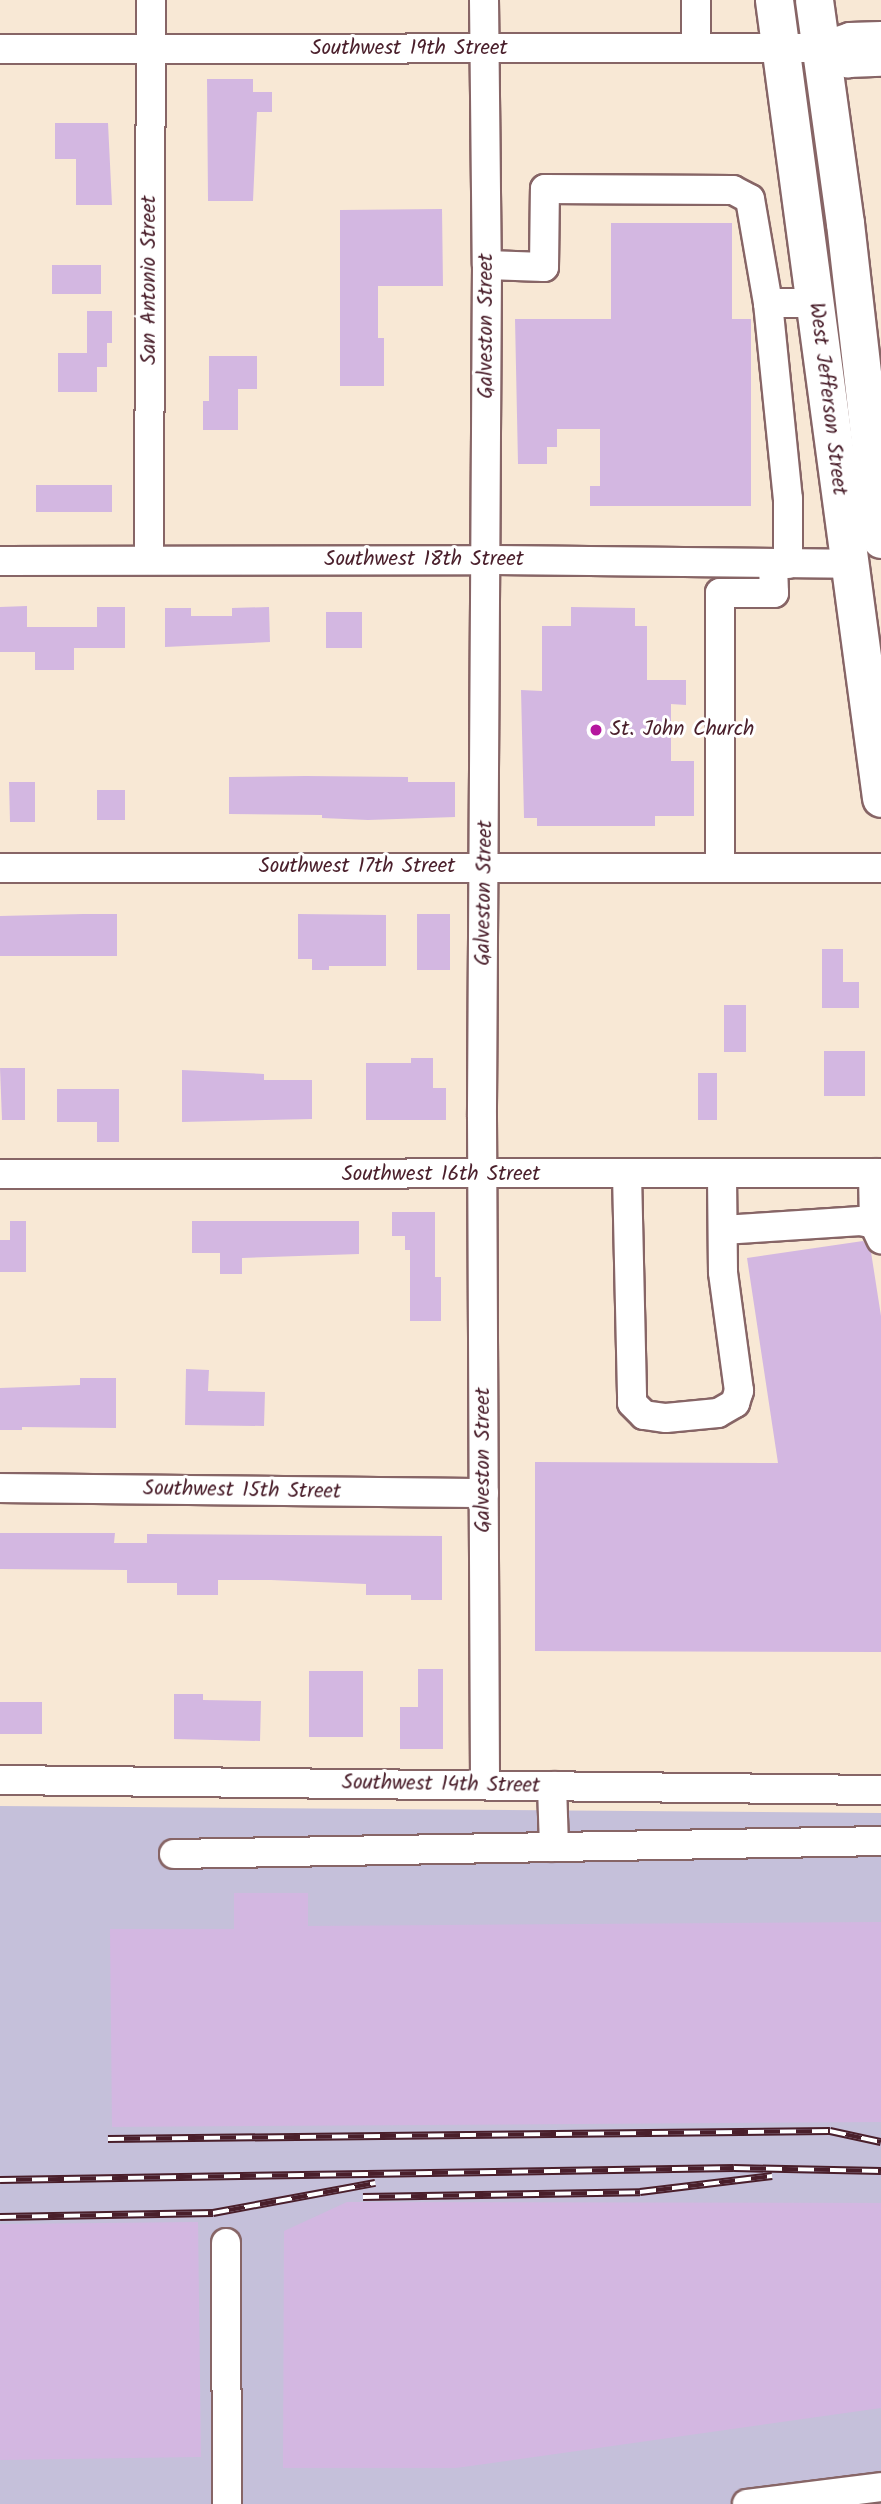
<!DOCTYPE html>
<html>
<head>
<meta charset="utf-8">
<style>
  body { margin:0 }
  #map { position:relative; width:881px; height:2504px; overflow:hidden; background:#f8e8d5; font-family:Kalam,sans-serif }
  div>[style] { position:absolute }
  .industrial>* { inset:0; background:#c5c0da }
  .building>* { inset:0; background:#d3b7e1 }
  .roads { filter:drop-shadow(2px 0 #876566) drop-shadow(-2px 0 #876566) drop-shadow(0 2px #876566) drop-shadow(0 -2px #876566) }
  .minor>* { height:28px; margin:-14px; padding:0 14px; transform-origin:14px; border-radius:14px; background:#fff }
  .major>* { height:37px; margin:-18.5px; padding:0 18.5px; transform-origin:18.5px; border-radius:18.5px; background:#fff }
  .rail>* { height:8px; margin-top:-4px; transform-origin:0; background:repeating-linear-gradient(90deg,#fff 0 16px,#4a1f2b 0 32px); box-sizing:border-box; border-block:2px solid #4a1f2b }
  .dots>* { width:19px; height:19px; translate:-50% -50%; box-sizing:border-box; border:4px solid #fff; border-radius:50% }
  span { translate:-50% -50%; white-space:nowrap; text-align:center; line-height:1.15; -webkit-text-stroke:6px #fff; paint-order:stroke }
  .street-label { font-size:21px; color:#4a1f2b }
  .poi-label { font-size:21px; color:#4a1f2b }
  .left { translate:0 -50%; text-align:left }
</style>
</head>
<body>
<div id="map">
  <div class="industrial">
    <div style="clip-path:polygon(0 1806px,881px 1813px,881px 2504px,0 2504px)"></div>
  </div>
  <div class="building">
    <div style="clip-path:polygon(207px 79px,253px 79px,253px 92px,272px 92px,272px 112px,257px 112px,253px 201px,208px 201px)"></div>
    <div style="clip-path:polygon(55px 123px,108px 123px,112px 205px,76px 205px,76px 159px,55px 159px)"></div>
    <div style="clip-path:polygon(442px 209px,443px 286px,378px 286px,378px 338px,384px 338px,384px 386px,340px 386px,340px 210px)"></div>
    <div style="clip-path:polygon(611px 223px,732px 223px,732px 319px,751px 319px,751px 506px,590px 506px,590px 486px,600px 486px,600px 429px,557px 429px,557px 447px,547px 447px,547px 464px,518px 464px,515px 319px,611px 319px)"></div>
    <div style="clip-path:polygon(52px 265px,101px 265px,101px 294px,52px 294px)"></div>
    <div style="clip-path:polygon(87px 311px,112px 311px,112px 343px,107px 343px,107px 367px,97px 367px,97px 392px,58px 392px,58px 353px,87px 353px)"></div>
    <div style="clip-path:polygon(209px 356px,257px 356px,257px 389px,238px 389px,238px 430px,203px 430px,203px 401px,209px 401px)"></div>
    <div style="clip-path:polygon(36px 485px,112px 485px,112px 512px,36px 512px)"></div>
    <div style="clip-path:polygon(27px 606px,27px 627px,97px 627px,97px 607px,125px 607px,125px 648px,74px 648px,74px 670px,35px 670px,35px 652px,0 652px,0 607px)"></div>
    <div style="clip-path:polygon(269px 607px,270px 642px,165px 647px,165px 608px,191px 608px,191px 616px,232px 616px,232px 608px)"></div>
    <div style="clip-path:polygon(571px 607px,635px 608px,635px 626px,647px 626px,647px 680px,686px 680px,686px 705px,671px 704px,671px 761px,694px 761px,694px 816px,655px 816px,655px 826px,537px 826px,537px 818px,524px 818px,521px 690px,542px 691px,542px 626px,571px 626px)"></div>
    <div style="clip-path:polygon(326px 612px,362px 612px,362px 648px,326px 648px)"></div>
    <div style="clip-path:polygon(305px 776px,408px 777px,408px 782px,455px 782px,455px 817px,368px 820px,322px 818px,322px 815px,229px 814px,229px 777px)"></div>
    <div style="clip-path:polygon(9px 782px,35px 782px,35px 822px,10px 822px)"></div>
    <div style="clip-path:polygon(97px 790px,125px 790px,125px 820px,97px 820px)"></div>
    <div style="clip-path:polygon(83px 914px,117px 914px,117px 956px,0 956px,0 916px)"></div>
    <div style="clip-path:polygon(298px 914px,386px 915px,386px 966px,329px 966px,329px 970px,312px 970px,312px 959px,298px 959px)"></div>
    <div style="clip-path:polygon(417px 914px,450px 914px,450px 970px,417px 970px)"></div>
    <div style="clip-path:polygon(822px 949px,843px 949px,843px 982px,859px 982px,859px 1008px,822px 1008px)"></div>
    <div style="clip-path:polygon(724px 1005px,746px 1005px,746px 1052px,724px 1052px)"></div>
    <div style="clip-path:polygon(824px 1051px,865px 1051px,865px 1096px,824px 1096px)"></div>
    <div style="clip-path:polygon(411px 1058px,433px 1058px,433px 1088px,446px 1088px,446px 1120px,366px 1120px,366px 1063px,411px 1063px)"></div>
    <div style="clip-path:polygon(0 1068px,25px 1068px,25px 1120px,2px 1120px)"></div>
    <div style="clip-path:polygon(182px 1070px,264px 1074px,264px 1080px,312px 1080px,312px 1119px,182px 1122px)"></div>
    <div style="clip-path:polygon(698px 1073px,717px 1073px,717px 1120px,698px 1120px)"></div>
    <div style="clip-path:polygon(57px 1089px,119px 1089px,119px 1142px,97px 1142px,97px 1122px,57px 1122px)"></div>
    <div style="clip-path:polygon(392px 1212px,435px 1212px,435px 1277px,441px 1277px,441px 1321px,410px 1321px,410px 1250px,405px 1250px,405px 1236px,392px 1236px)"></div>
    <div style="clip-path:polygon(10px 1221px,26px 1221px,26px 1272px,0 1272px,0 1240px,10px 1240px)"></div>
    <div style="clip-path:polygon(192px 1221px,359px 1221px,359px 1254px,242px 1258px,242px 1274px,220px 1274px,220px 1253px,192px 1253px)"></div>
    <div style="clip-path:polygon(863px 1241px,871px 1252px,881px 1316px,881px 1652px,535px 1651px,535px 1462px,778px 1463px,747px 1258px)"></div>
    <div style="clip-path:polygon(186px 1369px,209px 1370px,208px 1391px,265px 1392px,264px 1426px,185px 1425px)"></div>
    <div style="clip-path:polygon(80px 1378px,116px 1378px,116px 1428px,22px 1427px,22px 1430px,0 1430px,0 1388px,80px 1385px)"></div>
    <div style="clip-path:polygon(0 1533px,115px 1533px,114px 1543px,147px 1543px,147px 1534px,442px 1536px,442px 1600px,411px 1600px,411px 1595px,366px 1595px,366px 1584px,271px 1580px,218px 1580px,218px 1595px,177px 1595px,177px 1583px,127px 1583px,127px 1570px,0 1569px)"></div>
    <div style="clip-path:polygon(418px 1669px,443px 1669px,443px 1749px,400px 1749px,400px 1707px,418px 1707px)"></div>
    <div style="clip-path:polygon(309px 1671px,363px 1671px,363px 1737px,309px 1737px)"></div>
    <div style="clip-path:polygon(174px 1694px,203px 1694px,203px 1700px,261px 1701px,260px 1741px,174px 1739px)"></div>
    <div style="clip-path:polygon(0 1702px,42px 1702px,42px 1734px,0 1734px)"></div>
    <div style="clip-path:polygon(234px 1893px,308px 1893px,308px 1926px,881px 1922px,881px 2122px,112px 2127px,110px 1929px,234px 1929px)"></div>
    <div style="clip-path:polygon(347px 2202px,881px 2203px,881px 2408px,456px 2468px,283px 2468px,284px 2231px)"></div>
    <div style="clip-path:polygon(198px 2222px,201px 2457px,0 2460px,0 2224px)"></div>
  </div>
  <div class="roads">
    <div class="minor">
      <div style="left:484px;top:0;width:265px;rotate:89.4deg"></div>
      <div style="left:487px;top:265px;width:852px;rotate:90.34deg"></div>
      <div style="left:482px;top:1117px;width:668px;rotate:89.74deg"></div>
      <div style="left:696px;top:47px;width:47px;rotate:-90deg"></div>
      <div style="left:818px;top:48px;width:34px;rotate:27deg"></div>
      <div style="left:848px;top:63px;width:33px;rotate:-2deg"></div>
      <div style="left:0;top:49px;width:818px;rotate:-0.07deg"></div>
      <div style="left:818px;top:48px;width:34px;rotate:-19deg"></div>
      <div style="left:850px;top:37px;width:31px;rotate:-2deg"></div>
      <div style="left:487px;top:265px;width:57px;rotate:2deg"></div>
      <div style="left:544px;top:267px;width:78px;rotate:-89.3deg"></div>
      <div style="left:545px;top:189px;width:188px;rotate:0.3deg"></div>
      <div style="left:733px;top:190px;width:19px;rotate:28deg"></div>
      <div style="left:750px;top:199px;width:106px;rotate:80.2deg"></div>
      <div style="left:768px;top:303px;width:47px"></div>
      <div style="left:768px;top:303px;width:197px;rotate:84.2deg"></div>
      <div style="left:788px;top:499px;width:65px;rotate:90deg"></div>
      <div style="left:149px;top:560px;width:560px;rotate:-89.8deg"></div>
      <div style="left:0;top:561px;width:485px;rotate:-0.1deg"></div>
      <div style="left:485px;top:560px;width:364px;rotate:0.6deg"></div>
      <div style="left:720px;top:867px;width:274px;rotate:-90deg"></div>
      <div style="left:720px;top:593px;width:54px"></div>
      <div style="left:774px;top:593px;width:28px;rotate:-92deg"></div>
      <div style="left:0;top:868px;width:881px"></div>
      <div style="left:873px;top:1173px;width:51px;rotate:88.9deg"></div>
      <div style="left:0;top:1174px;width:881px;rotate:-0.07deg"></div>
      <div style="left:627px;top:1174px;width:229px;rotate:88.7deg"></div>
      <div style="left:632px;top:1403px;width:17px;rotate:45deg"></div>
      <div style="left:644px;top:1415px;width:22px;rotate:8deg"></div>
      <div style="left:666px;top:1418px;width:52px;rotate:-5.5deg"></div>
      <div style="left:718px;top:1413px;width:20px;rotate:-30deg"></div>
      <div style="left:735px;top:1403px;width:13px;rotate:-72deg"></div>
      <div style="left:739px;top:1391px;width:120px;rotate:-97.7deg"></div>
      <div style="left:723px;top:1272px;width:98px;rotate:-90.6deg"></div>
      <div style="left:723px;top:1230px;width:138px;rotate:-3.7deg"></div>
      <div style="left:861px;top:1221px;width:13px;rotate:13deg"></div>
      <div style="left:874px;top:1224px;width:17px;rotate:65deg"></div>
      <div style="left:0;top:1488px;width:484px;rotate:0.6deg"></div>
      <div style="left:0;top:1780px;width:881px;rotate:0.65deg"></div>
      <div style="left:552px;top:1786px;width:61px;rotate:88.1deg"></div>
      <div style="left:174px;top:1854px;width:707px;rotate:-1.05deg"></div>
      <div style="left:226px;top:2243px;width:261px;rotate:89.8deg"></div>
      <div style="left:747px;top:2504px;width:135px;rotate:-7.2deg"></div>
    </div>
    <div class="major">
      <div style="left:774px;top:0;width:805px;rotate:82.36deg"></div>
      <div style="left:814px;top:0;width:225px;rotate:82.1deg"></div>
      <div style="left:845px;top:223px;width:318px;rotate:83.5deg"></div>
    </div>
  </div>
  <div class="rail">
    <div style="left:108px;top:2139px;width:722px;rotate:-0.63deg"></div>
    <div style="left:830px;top:2131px;width:52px;rotate:12.2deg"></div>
    <div style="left:0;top:2180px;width:734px;rotate:-0.94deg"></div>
    <div style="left:734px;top:2168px;width:147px;rotate:1.2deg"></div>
    <div style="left:363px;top:2197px;width:277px;rotate:-1deg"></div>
    <div style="left:640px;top:2192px;width:133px;rotate:-6.9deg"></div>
    <div style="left:0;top:2217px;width:213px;rotate:-1.1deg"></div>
    <div style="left:213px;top:2213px;width:165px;rotate:-10.5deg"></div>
  </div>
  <div class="dots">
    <div style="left:596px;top:730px;background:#b5179e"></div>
  </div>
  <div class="street-label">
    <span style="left:409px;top:49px">Southwest 19th Street</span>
    <span style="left:150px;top:280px;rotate:-90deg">San Antonio Street</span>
    <span style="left:487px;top:326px;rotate:-90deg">Galveston Street</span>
    <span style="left:827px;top:399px;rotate:83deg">West Jefferson Street</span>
    <span style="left:424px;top:560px">Southwest 18th Street</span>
    <span style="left:357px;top:867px">Southwest 17th Street</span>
    <span style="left:485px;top:893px;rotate:-89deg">Galveston Street</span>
    <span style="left:441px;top:1175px">Southwest 16th Street</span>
    <span style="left:484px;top:1460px;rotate:-90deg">Galveston Street</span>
    <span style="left:242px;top:1491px;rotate:1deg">Southwest 15th Street</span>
    <span style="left:441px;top:1785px;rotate:1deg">Southwest 14th Street</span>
  </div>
  <div class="poi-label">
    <span class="left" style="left:610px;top:730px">St. John Church</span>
  </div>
</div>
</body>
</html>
